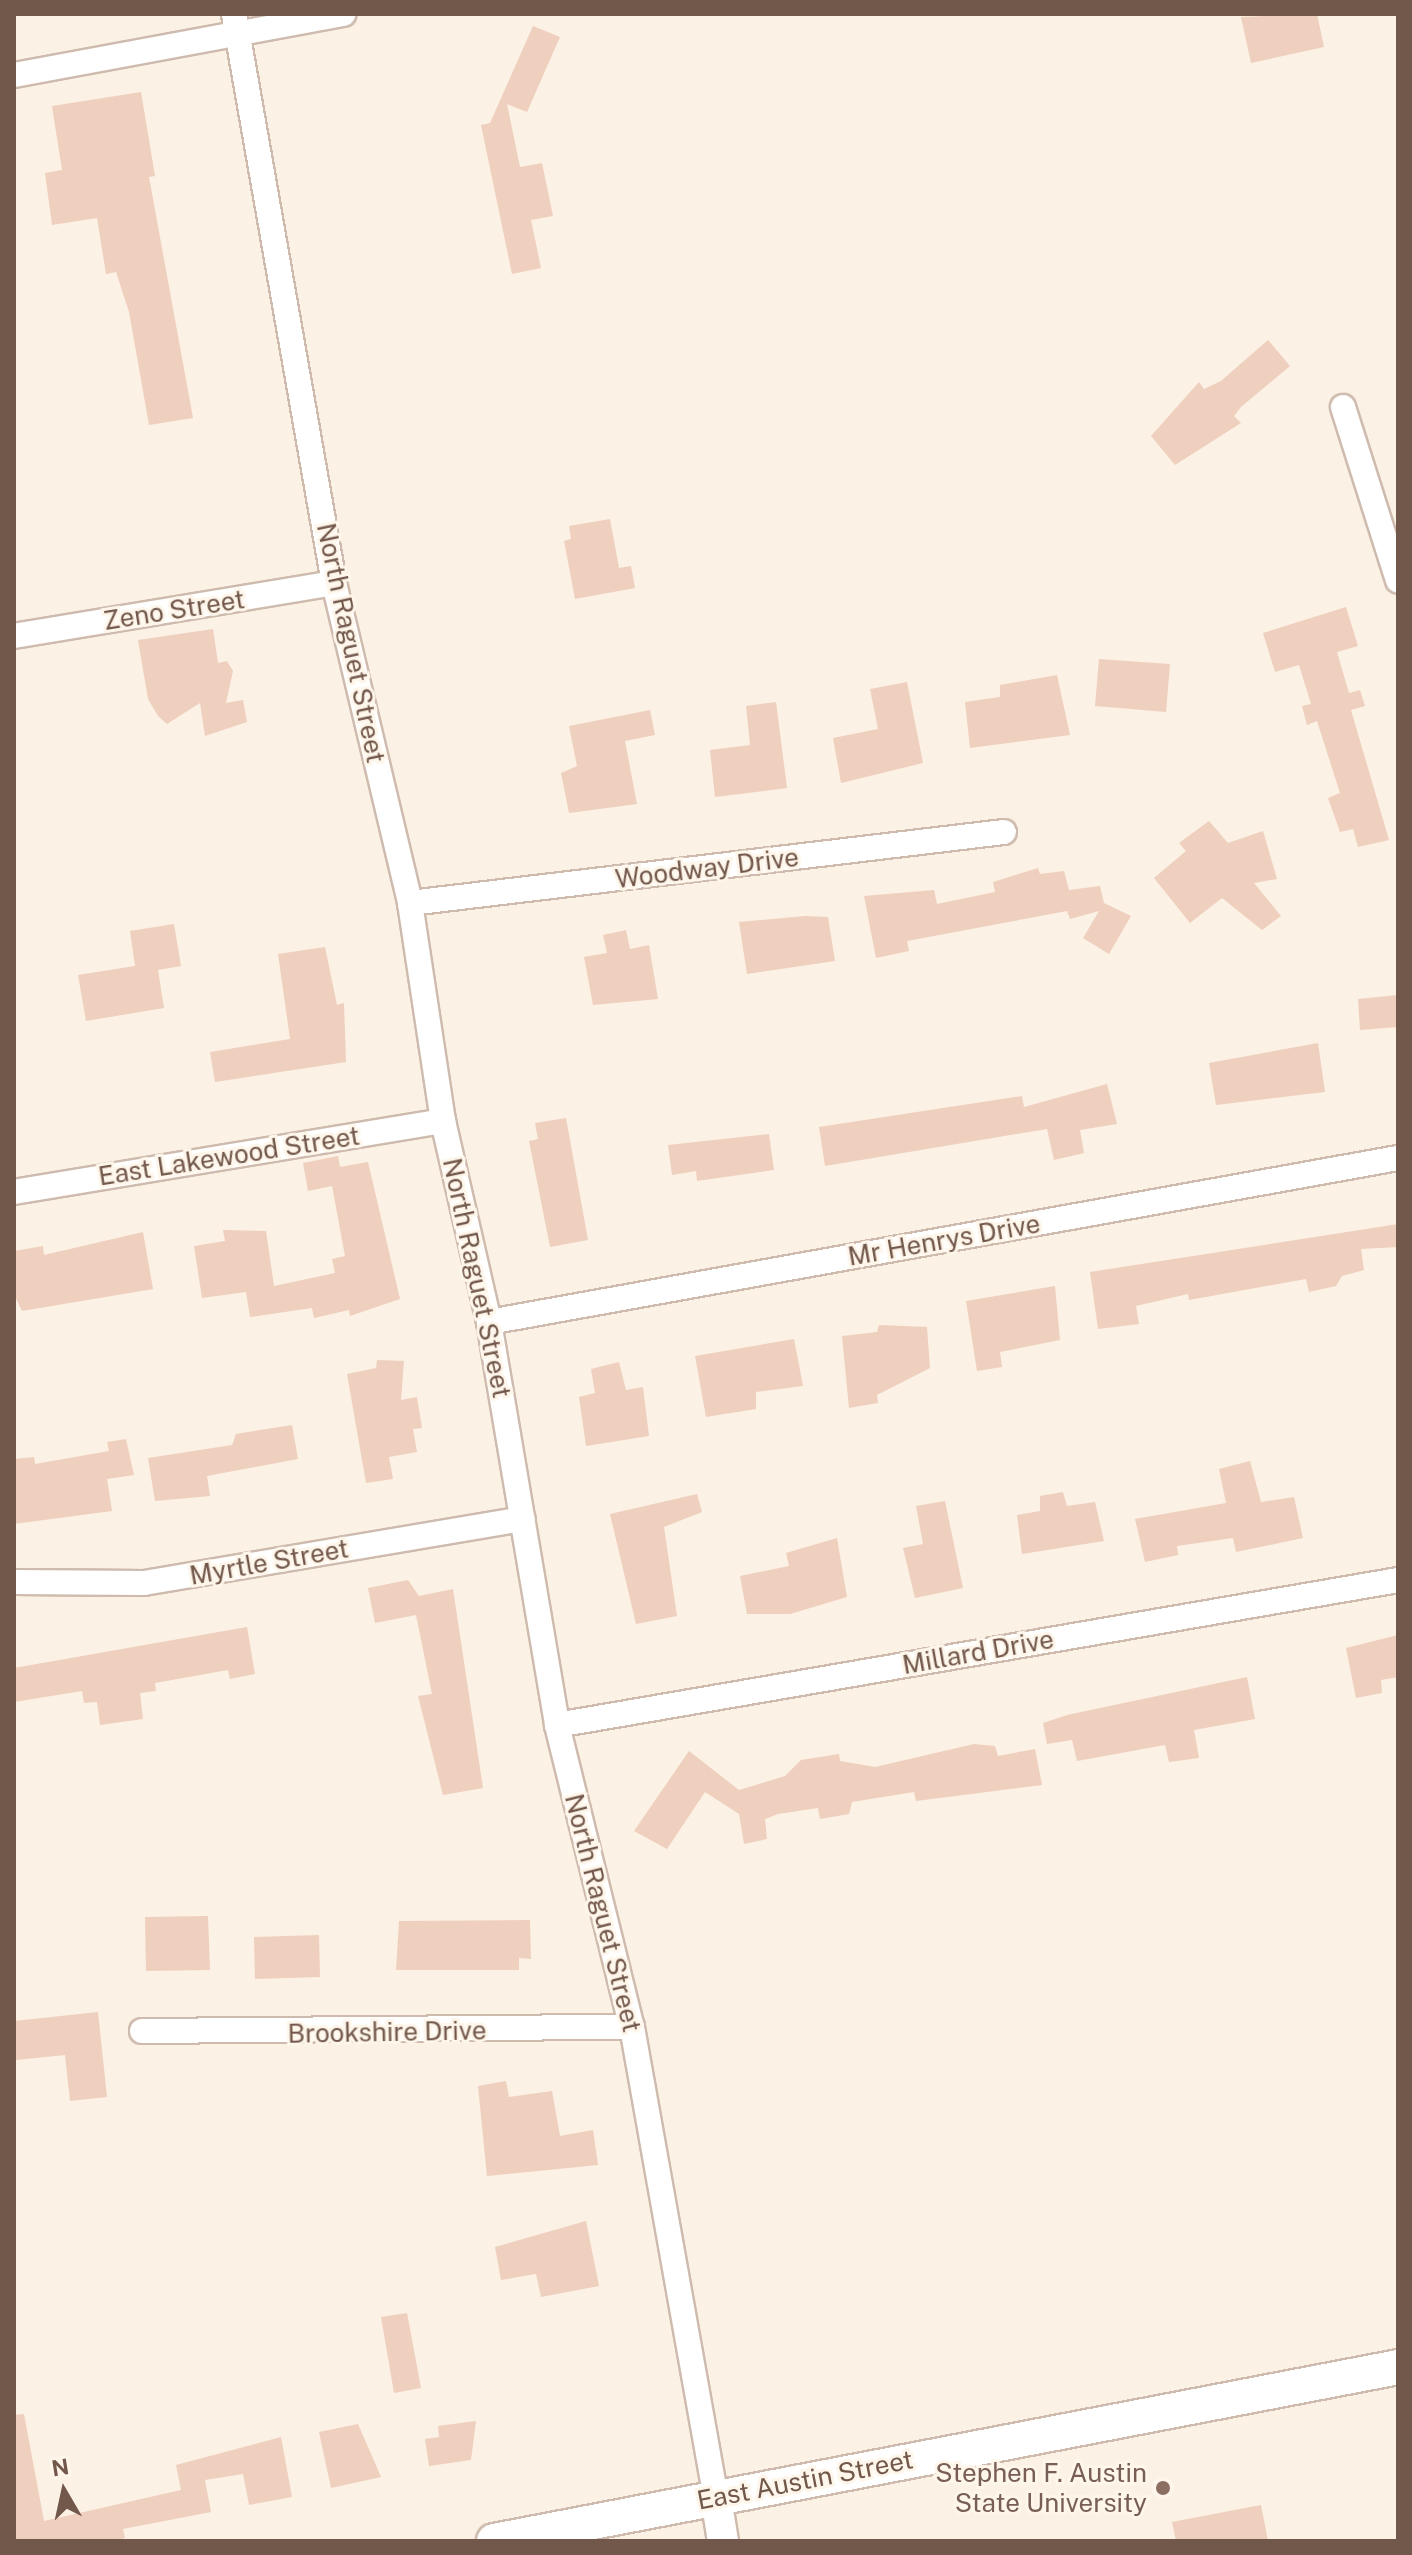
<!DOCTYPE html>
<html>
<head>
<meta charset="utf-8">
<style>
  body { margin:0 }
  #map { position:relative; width:1412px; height:2555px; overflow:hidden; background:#fbf1e4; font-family:"Public Sans",sans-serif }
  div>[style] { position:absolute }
  .building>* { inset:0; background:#efcfbd }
  .roads { filter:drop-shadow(2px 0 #cebbae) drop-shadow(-2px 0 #cebbae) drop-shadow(0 2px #cebbae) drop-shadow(0 -2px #cebbae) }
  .minor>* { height:24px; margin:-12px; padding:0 12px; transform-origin:12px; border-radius:12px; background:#fff }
  .tertiary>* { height:30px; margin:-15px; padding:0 15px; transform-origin:15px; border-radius:15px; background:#fff }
  .secondary>* { height:34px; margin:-17px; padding:0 17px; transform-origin:17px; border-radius:17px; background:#fff }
  .dots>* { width:22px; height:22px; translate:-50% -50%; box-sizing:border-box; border:4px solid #fef6ea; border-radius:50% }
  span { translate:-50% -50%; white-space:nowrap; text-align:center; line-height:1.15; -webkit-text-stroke:6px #fef6ea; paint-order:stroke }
  .street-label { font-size:26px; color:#72574b }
  .education-label { font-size:26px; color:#785e54 }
  .right { translate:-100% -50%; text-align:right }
  .frame { position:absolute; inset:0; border:16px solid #72574b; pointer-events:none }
  .north { position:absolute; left:24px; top:2451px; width:80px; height:80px; -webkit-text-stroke:6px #fef6ea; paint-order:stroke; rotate:351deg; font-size:22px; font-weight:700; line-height:32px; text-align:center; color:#72574b }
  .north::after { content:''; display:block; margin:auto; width:28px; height:36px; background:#72574b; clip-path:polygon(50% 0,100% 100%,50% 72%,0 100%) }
</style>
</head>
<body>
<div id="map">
  <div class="building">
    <div style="clip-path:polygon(1317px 14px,1324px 47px,1251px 63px,1241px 17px)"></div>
    <div style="clip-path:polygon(533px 26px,560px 37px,527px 112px,507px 104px,520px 167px,542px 163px,553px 216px,531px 220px,541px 268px,512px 274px,481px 125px,490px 123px)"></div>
    <div style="clip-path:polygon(141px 92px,155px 176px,149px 177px,193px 418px,149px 425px,129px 312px,116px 272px,106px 274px,97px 218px,52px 225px,45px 173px,62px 170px,52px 106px)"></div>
    <div style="clip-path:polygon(1268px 340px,1290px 366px,1241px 407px,1234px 416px,1241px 423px,1175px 465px,1151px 436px,1199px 382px,1204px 389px,1221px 381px)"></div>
    <div style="clip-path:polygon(610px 519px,619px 568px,631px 566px,635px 588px,575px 599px,564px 541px,571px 539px,569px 526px)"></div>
    <div style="clip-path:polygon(1346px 607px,1358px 646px,1337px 652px,1349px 693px,1360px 690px,1365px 706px,1351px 710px,1389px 840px,1358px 847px,1353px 829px,1340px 832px,1328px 798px,1340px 793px,1317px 721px,1307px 725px,1302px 706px,1311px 704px,1299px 665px,1275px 672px,1263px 633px)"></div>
    <div style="clip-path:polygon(213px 629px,218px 663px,227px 661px,233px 671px,226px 703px,243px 700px,247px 722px,205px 736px,200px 703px,167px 724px,158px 716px,148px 699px,138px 640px)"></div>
    <div style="clip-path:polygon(1099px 659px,1170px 664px,1166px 712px,1095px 706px)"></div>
    <div style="clip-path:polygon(1057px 675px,1070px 735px,970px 748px,965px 702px,1000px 697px,1000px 685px)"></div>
    <div style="clip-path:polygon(907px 682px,923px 763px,841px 783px,833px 738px,878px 729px,870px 689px)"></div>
    <div style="clip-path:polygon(776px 702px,787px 788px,715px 797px,710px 750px,750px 745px,746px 706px)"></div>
    <div style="clip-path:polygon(650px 710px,655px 735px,625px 741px,637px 804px,569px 813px,561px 773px,577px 766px,569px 726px)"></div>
    <div style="clip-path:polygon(1209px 821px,1228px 843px,1263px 831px,1277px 879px,1254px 883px,1281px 916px,1262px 930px,1222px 898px,1190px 923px,1154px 878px,1186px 851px,1179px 843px)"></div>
    <div style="clip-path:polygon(1038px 868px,1040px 874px,1064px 871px,1069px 890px,1100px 886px,1104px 903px,1131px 916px,1109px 954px,1083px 938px,1099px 911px,1070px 919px,1067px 911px,907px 941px,909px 951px,876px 958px,864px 896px,934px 890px,937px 904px,995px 892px,993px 882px)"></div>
    <div style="clip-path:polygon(805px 916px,828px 917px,835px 961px,747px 974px,739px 922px)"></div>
    <div style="clip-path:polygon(174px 924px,181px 966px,158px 970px,164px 1008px,86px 1021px,78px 975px,135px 966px,130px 931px)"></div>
    <div style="clip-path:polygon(626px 930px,630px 949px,649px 945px,658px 999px,593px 1005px,584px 957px,607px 953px,603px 935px)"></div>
    <div style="clip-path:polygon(325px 947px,337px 1005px,344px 1003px,346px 1062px,215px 1082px,210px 1052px,290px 1039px,278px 954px)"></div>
    <div style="clip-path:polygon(1398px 995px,1398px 1027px,1360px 1030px,1358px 999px)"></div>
    <div style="clip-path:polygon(1318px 1043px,1325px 1092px,1216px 1105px,1209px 1063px)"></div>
    <div style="clip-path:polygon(1107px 1084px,1117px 1124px,1080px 1130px,1084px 1153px,1054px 1160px,1047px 1129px,825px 1166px,819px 1127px,1022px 1096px,1024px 1107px)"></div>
    <div style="clip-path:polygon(566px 1118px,588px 1240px,550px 1247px,529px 1141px,538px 1139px,535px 1123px)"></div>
    <div style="clip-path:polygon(769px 1134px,774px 1170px,697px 1181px,696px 1171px,672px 1175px,668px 1145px)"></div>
    <div style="clip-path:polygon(338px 1156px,340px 1167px,368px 1162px,400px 1299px,350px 1316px,349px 1310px,314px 1318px,312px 1308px,250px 1317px,246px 1292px,202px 1298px,194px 1246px,225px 1241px,223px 1230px,266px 1231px,274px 1286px,335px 1273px,332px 1259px,345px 1256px,332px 1186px,308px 1191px,303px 1163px)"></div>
    <div style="clip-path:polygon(1398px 1224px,1398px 1247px,1361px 1249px,1364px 1270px,1342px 1276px,1336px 1286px,1309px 1292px,1306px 1279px,1189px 1300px,1188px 1294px,1136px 1306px,1139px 1324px,1098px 1329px,1090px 1272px)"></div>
    <div style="clip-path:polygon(143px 1232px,153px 1289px,22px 1311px,14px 1294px,14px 1251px,43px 1246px,44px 1255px)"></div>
    <div style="clip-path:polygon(1055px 1286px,1060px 1340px,1000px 1352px,1002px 1367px,977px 1371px,966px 1301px)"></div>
    <div style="clip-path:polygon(879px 1325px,927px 1327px,930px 1368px,877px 1395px,878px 1403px,849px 1408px,842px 1336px,877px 1332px)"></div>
    <div style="clip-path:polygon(794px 1339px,803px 1386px,756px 1392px,756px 1409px,706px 1417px,695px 1356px)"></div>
    <div style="clip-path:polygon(377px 1360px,404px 1361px,401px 1400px,417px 1397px,422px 1428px,413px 1429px,417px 1452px,389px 1457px,393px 1479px,366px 1483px,347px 1374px,376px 1368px)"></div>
    <div style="clip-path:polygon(619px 1362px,626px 1390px,643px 1387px,649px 1436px,586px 1446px,579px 1397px,595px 1393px,591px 1369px)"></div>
    <div style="clip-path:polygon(292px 1425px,298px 1459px,207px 1476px,210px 1496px,155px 1501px,148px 1458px,232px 1445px,236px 1434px)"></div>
    <div style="clip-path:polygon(126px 1439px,134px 1475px,107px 1479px,112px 1511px,14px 1524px,14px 1459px,34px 1457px,35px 1464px,109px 1451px,107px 1442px)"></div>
    <div style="clip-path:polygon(1250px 1461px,1261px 1502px,1294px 1497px,1303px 1538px,1236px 1552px,1233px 1538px,1177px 1546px,1178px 1555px,1145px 1562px,1135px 1519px,1226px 1503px,1219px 1469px)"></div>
    <div style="clip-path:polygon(1063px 1492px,1067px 1506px,1095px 1502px,1104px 1541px,1022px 1554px,1017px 1515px,1040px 1511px,1040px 1496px)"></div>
    <div style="clip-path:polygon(697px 1494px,702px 1512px,664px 1527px,677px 1616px,636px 1624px,610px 1514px)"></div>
    <div style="clip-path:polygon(945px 1501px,963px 1588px,915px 1598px,903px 1548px,923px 1544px,916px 1506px)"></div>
    <div style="clip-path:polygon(837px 1538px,847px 1597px,790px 1614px,747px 1614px,740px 1576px,789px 1566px,786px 1553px)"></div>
    <div style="clip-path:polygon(408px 1580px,419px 1596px,453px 1589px,483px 1788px,443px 1795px,418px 1696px,432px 1694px,416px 1615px,375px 1623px,368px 1588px)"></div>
    <div style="clip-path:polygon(247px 1627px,255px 1674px,230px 1679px,228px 1670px,155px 1683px,156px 1691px,140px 1693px,143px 1719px,100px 1725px,97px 1702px,84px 1703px,82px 1691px,14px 1702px,14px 1668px)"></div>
    <div style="clip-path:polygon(1398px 1635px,1398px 1677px,1381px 1680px,1382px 1693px,1356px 1698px,1346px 1648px)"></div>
    <div style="clip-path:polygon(1247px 1677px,1255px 1719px,1194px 1730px,1199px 1758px,1169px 1762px,1165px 1745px,1077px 1761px,1072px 1740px,1047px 1744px,1043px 1723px,1067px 1715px)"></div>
    <div style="clip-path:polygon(974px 1744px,995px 1746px,998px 1756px,1035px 1749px,1042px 1785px,916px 1801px,914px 1792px,852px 1802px,849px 1814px,820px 1819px,818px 1808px,778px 1814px,765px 1819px,767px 1839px,744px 1844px,739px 1814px,705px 1792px,667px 1849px,634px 1831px,689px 1751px,739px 1790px,785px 1776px,801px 1760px,839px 1754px,840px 1761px,875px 1767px)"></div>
    <div style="clip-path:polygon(208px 1916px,210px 1970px,146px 1971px,145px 1917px)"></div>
    <div style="clip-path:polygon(530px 1920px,531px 1959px,519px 1958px,519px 1970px,396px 1970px,399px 1921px)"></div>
    <div style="clip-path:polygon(319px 1935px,320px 1977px,255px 1979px,254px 1937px)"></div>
    <div style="clip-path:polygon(98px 2012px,107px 2097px,70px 2101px,65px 2055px,16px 2060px,14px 2021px)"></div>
    <div style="clip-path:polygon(506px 2081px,509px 2097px,552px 2091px,560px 2136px,593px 2130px,598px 2165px,487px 2176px,478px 2086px)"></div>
    <div style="clip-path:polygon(586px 2221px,599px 2286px,541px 2297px,536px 2274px,501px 2280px,495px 2247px)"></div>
    <div style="clip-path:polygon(407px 2313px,421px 2388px,394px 2393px,381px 2317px)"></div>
    <div style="clip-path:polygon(24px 2414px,44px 2521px,181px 2490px,176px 2465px,281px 2437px,292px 2497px,249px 2505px,243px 2474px,205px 2480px,211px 2512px,123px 2529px,125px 2538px,112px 2541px,14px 2541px,14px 2415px)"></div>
    <div style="clip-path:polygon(476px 2421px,471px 2460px,429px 2466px,425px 2439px,439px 2437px,438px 2426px)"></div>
    <div style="clip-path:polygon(358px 2424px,381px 2477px,331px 2488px,319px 2432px)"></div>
    <div style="clip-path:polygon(1261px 2505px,1268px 2541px,1176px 2541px,1172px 2522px)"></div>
  </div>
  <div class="roads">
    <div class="minor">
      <div style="left:234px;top:14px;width:578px;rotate:80.03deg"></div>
      <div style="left:334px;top:583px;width:329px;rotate:76.6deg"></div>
      <div style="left:410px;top:903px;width:220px;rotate:81.4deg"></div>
      <div style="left:443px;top:1121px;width:206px;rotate:77.1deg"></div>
      <div style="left:489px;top:1322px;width:409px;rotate:80.4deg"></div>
      <div style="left:557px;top:1725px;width:311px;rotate:76.1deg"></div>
      <div style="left:632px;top:2027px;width:478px;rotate:79.9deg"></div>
      <div style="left:14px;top:75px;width:335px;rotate:-10.5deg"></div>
      <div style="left:1343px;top:407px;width:182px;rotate:72.4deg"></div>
      <div style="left:14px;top:636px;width:324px;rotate:-9.4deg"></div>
      <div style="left:410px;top:903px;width:598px;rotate:-6.82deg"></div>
      <div style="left:14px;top:1192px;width:435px;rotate:-9.4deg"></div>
      <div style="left:489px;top:1322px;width:924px;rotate:-10.23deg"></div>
      <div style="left:14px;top:1582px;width:130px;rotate:0.4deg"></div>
      <div style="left:144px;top:1583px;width:384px;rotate:-9.6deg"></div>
      <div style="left:557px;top:1725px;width:853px;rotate:-9.78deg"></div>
      <div style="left:142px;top:2031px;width:490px;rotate:-0.5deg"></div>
    </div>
    <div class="tertiary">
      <div style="left:716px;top:2498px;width:44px;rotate:80.8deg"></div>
    </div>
    <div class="secondary">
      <div style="left:494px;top:2541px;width:921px;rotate:-10.89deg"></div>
    </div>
  </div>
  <div class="dots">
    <div style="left:1163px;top:2488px;background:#8d6e63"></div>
  </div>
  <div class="street-label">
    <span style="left:174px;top:610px;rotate:-9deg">Zeno Street</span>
    <span style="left:351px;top:643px;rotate:78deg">North Raguet Street</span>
    <span style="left:707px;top:868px;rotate:-7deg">Woodway Drive</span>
    <span style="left:229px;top:1156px;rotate:-9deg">East Lakewood Street</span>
    <span style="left:944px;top:1240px;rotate:-10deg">Mr Henrys Drive</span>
    <span style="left:477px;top:1278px;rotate:78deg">North Raguet Street</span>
    <span style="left:269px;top:1562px;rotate:-10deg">Myrtle Street</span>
    <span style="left:978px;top:1652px;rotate:-10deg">Millard Drive</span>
    <span style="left:603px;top:1913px;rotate:76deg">North Raguet Street</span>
    <span style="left:387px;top:2032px;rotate:-1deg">Brookshire Drive</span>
    <span style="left:805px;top:2480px;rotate:-11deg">East Austin Street</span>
  </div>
  <div class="education-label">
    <span class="right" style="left:1147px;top:2488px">Stephen F. Austin<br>State University</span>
  </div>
  <div class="frame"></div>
  <div class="north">N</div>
</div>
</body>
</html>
